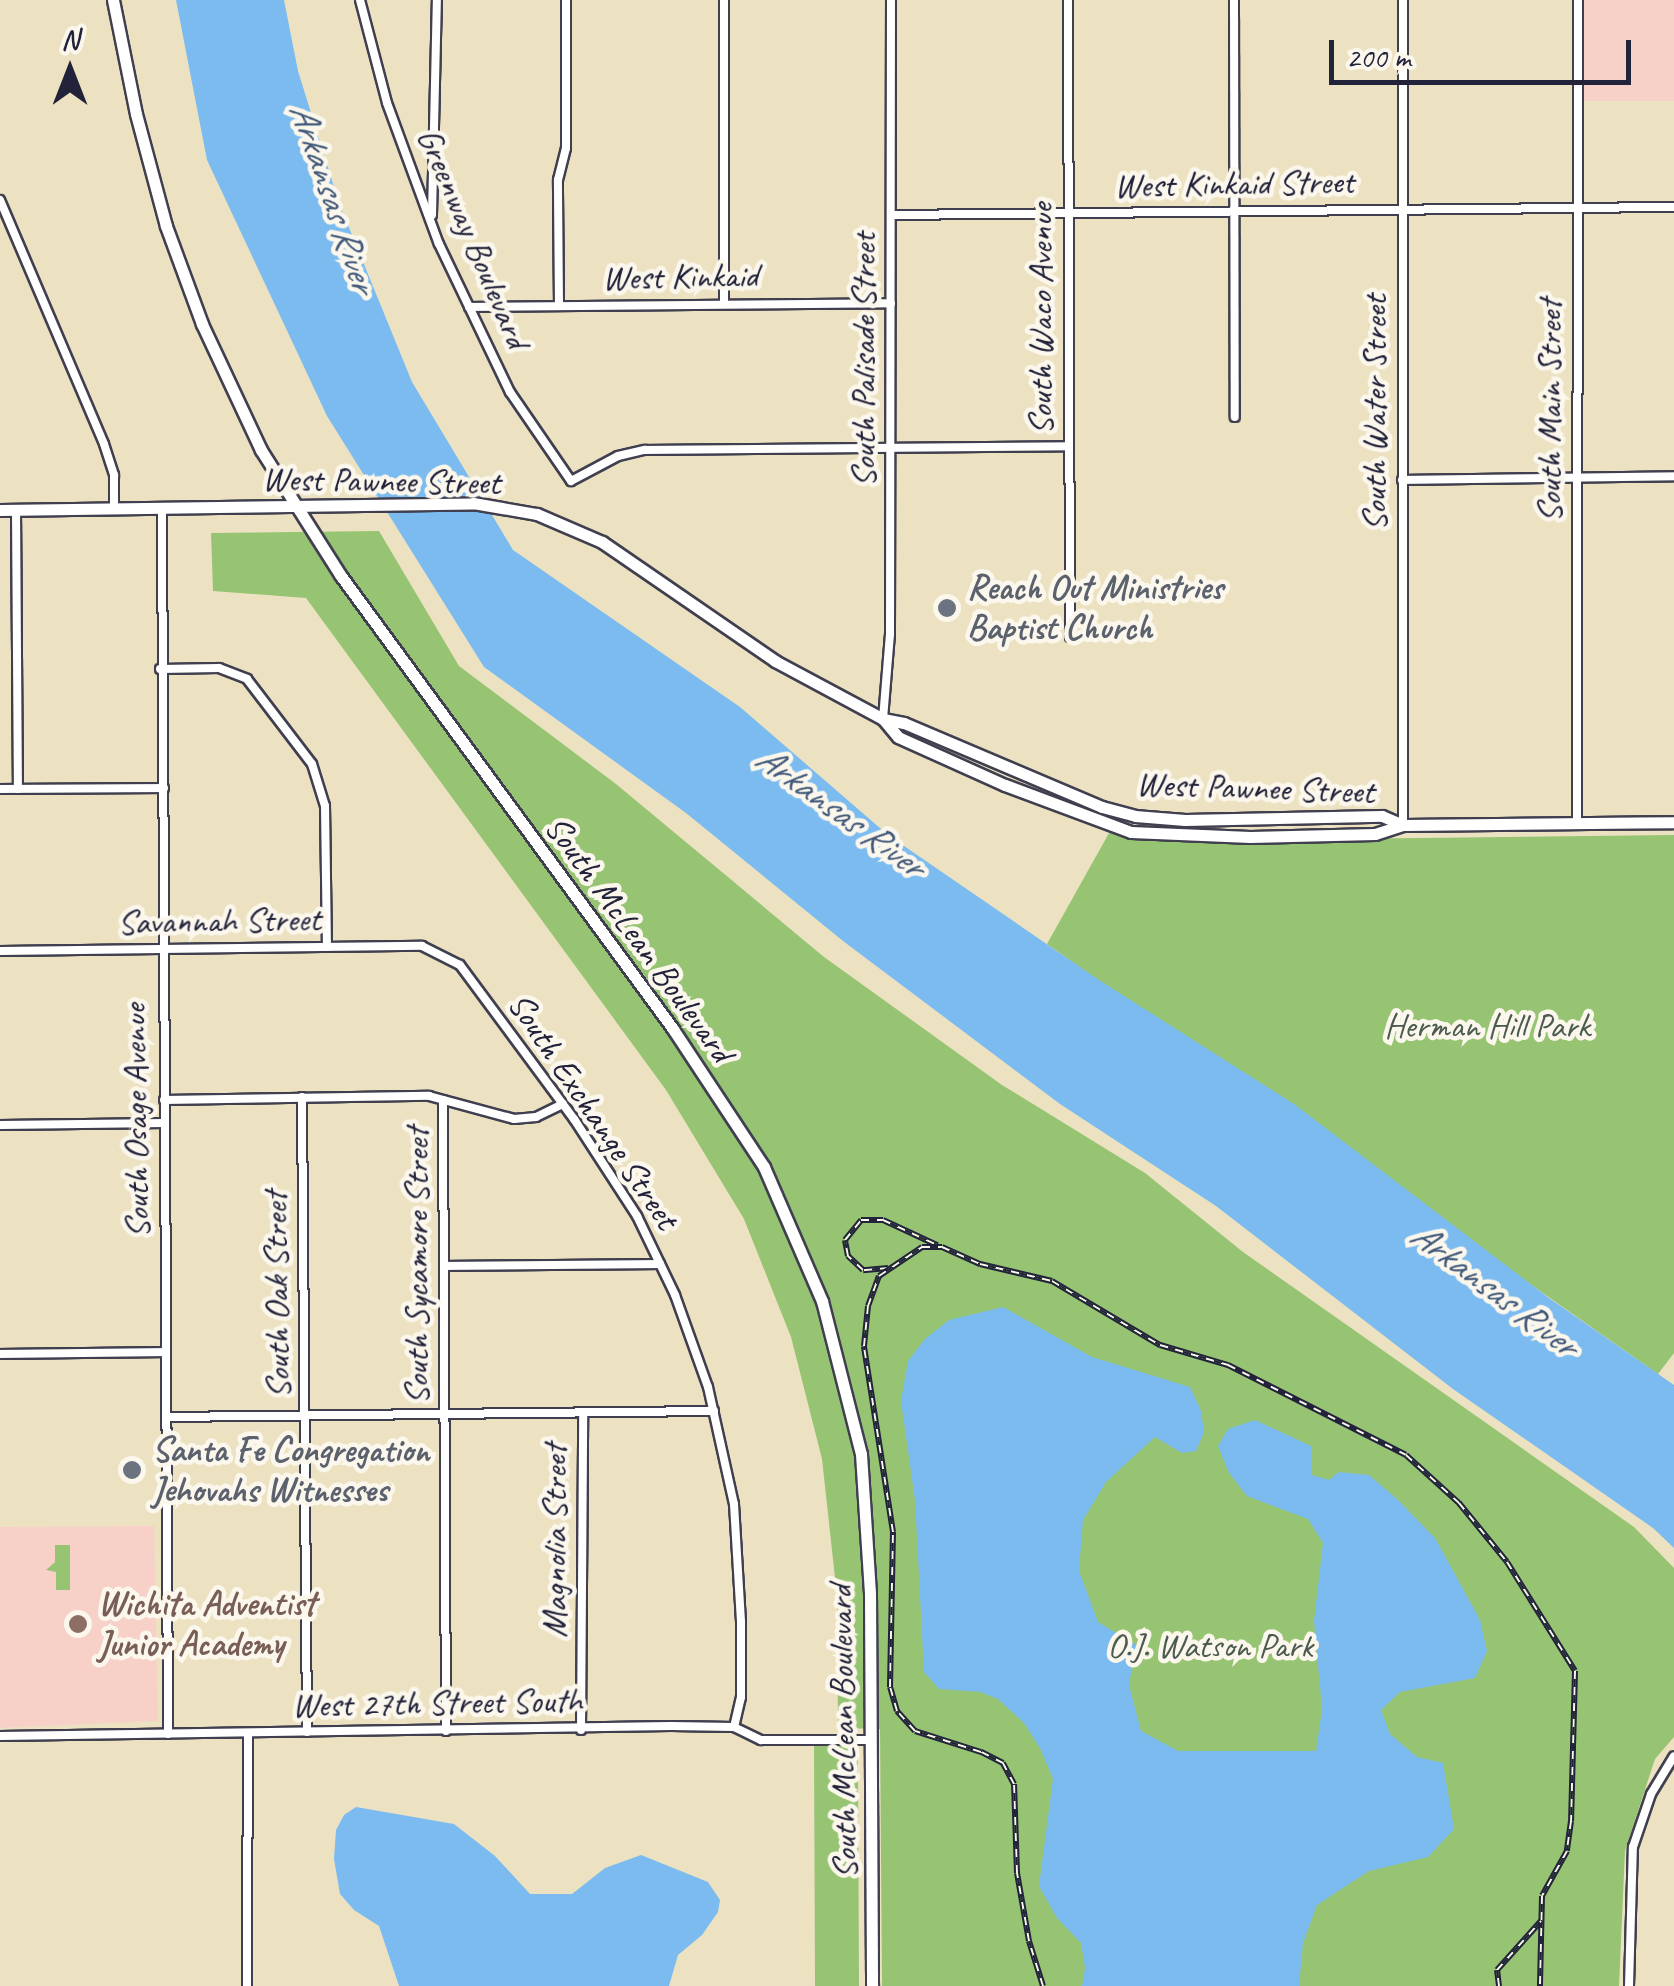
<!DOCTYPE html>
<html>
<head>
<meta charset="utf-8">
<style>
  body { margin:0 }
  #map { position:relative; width:1674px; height:1986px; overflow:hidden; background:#ece2c2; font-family:Caveat,sans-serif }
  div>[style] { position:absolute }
  .built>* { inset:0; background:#f7d1c8 }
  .green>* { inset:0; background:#96c473 }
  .water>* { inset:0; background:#7bbbef }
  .roads { filter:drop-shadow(2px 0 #403f4f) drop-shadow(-2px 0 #403f4f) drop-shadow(0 2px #403f4f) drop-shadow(0 -2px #403f4f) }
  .street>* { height:8px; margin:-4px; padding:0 4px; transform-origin:4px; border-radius:4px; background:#fff }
  .secondary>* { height:11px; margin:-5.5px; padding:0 5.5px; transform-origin:5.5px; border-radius:5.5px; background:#fff }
  .rail>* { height:6px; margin-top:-3px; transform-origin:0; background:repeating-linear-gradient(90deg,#fbf7ec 0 8px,#22223b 0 16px); box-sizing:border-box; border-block:2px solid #22223b }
  .dots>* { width:28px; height:28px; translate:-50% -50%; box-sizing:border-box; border:5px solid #fbf7ec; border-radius:50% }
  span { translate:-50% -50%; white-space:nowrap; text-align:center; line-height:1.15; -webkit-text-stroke:9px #fbf7ec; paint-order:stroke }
  .street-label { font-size:35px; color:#22223b }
  .worship-label { font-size:35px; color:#5b616d; font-weight:700 }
  .left { translate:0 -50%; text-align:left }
  .park-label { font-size:35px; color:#4b5b4f }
  .education-label { font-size:35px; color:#785e54; font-weight:700 }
  .water-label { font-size:38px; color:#41587a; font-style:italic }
  .north { position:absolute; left:20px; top:20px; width:100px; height:100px; -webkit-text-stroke:8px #fbf7ec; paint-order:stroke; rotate:0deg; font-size:28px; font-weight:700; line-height:40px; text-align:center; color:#22223b }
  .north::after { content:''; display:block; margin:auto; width:35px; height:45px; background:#22223b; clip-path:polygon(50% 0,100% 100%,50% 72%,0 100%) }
  .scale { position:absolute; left:1329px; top:40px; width:302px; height:45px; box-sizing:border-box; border:5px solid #22223b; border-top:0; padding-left:12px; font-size:30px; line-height:35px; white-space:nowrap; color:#22223b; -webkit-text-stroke:8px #fbf7ec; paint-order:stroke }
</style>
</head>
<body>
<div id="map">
  <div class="built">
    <div style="clip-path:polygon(1583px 0,1674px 0,1674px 101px,1583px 101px)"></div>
    <div style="clip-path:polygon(154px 1526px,158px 1721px,0 1728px,0 1527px)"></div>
  </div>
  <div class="green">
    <div style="clip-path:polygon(379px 531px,459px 666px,616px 784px,824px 957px,1002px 1085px,1145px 1173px,1243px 1252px,1634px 1527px,1674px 1568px,1674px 1737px,1655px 1759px,1625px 1851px,1619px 1986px,882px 1986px,880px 1729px,838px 1728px,837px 1596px,822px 1459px,791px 1337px,744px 1219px,666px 1090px,306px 598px,213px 591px,211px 533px)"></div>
    <div style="clip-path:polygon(1109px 833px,1150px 841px,1674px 835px,1674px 1353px,1658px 1374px,1047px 944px)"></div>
    <div style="clip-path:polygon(55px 1545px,70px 1545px,70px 1590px,56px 1590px,56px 1572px,46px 1570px,55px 1562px)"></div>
    <div style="clip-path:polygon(814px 1745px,839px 1745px,851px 1749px,858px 1759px,859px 1986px,815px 1986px)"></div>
  </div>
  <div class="water">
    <div style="clip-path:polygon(176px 0,284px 0,298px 71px,339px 203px,412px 382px,513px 550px,740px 707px,888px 835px,1099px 980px,1294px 1104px,1549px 1298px,1674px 1385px,1674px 1548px,1653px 1528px,1453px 1389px,1216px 1206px,1060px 1104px,843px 941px,686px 813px,484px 667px,327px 416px,207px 160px)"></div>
    <div style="clip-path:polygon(1003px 1307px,1092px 1357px,1190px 1387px,1201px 1411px,1204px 1432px,1196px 1451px,1182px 1453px,1155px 1437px,1106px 1482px,1083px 1520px,1079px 1571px,1098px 1622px,1136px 1645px,1129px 1685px,1141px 1731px,1178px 1751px,1316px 1751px,1322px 1709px,1314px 1621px,1323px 1543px,1308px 1519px,1247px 1496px,1229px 1473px,1218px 1446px,1228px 1429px,1255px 1420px,1311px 1446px,1312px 1475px,1329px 1480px,1339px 1472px,1369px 1475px,1397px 1499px,1435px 1538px,1480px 1620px,1487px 1651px,1475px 1678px,1400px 1692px,1381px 1710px,1390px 1734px,1417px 1757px,1443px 1763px,1454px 1829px,1428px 1857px,1369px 1871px,1317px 1905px,1303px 1943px,1299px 1986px,1082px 1986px,1085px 1968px,1081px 1943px,1057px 1918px,1039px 1886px,1053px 1779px,1041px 1750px,1024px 1723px,998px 1699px,980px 1692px,939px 1689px,924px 1672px,915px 1500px,901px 1401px,908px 1361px,925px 1339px,949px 1320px)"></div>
    <div style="clip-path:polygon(356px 1807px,454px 1824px,495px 1856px,530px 1894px,572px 1894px,605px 1868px,641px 1855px,708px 1882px,720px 1900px,718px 1912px,702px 1935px,678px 1955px,669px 1986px,399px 1986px,379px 1926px,354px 1910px,340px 1894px,334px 1859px,336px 1830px,344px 1815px)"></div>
  </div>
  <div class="roads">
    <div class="street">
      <div style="left:360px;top:0;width:106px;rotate:75.3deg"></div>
      <div style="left:387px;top:103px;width:150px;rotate:69.8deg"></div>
      <div style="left:439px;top:244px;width:164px;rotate:64.4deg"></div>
      <div style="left:510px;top:392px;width:108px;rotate:55.6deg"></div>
      <div style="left:571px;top:481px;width:53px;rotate:-28deg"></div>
      <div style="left:618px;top:456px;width:28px;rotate:-13deg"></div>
      <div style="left:645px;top:450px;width:423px;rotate:-0.5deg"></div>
      <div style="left:1068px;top:0;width:637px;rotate:89.82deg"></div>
      <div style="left:1234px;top:0;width:417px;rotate:89.9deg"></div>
      <div style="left:1403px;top:0;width:825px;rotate:90deg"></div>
      <div style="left:0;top:200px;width:265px;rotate:66.9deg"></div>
      <div style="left:104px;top:444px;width:33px;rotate:72deg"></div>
      <div style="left:114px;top:475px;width:33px;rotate:90deg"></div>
      <div style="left:432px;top:215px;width:215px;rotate:-88.7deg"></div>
      <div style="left:891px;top:215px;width:783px;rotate:-0.59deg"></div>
      <div style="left:724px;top:304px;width:304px;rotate:-90deg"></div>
      <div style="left:559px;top:306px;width:126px;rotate:-90.5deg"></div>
      <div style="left:558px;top:180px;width:33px;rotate:-76deg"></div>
      <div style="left:566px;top:148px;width:148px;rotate:-90deg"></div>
      <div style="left:469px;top:307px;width:422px;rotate:-0.5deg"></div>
      <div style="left:1402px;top:480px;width:272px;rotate:-0.8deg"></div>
      <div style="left:162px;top:507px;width:1227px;rotate:89.72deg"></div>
      <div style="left:16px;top:510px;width:279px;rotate:89.6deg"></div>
      <div style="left:160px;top:669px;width:59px;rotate:-1deg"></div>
      <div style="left:219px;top:668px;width:30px;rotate:21deg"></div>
      <div style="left:247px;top:679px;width:107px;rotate:52.6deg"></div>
      <div style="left:312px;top:764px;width:44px;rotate:72.8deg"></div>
      <div style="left:325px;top:806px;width:141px;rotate:89.2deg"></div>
      <div style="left:883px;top:719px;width:85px;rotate:-85.3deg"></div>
      <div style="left:890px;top:634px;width:634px;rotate:-89.91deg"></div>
      <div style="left:0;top:789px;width:164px;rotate:-0.3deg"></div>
      <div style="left:1577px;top:823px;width:823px;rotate:-89.93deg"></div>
      <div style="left:0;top:951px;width:422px;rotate:-0.7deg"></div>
      <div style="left:422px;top:946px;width:42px;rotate:26.6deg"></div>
      <div style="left:460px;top:965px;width:192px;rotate:53.5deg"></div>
      <div style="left:574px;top:1119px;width:116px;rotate:57deg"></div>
      <div style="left:637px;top:1216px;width:88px;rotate:64.3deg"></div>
      <div style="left:675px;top:1295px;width:98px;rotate:70.3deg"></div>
      <div style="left:708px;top:1387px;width:120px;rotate:77.5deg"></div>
      <div style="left:734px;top:1504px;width:118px;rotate:86.6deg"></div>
      <div style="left:741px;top:1622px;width:75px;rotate:90deg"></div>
      <div style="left:741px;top:1697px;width:31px;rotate:103deg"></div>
      <div style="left:302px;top:1097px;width:635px;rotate:89.55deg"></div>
      <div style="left:164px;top:1100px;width:265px;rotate:-0.9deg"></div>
      <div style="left:429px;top:1096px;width:88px;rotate:15.1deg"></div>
      <div style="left:514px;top:1119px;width:22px;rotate:-5deg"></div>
      <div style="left:536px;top:1117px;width:30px;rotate:-26deg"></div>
      <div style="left:443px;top:1100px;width:631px;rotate:89.73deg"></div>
      <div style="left:0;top:1125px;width:165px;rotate:-0.7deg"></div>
      <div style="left:444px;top:1266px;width:216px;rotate:-0.5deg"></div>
      <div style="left:0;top:1354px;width:166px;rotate:-0.7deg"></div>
      <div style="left:166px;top:1417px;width:548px;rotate:-0.63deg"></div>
      <div style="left:581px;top:1730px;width:318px;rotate:-89.6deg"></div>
      <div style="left:0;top:1736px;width:671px;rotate:-0.85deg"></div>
      <div style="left:671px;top:1726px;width:63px;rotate:0.9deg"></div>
      <div style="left:734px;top:1727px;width:30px;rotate:26deg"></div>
      <div style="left:761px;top:1740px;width:110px"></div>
      <div style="left:247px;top:1986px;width:253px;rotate:-89.8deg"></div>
      <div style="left:1629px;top:1986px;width:139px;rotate:-88.4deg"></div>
      <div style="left:1633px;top:1847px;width:56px;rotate:-71.2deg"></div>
      <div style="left:1651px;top:1794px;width:44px;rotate:-58.8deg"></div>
    </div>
    <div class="secondary">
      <div style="left:113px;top:0;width:116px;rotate:78.6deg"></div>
      <div style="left:136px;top:114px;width:116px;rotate:75deg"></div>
      <div style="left:166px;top:226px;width:104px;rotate:69.8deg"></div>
      <div style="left:202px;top:324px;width:139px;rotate:64.9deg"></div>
      <div style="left:261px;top:450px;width:149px;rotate:57.6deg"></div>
      <div style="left:341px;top:576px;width:562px;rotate:53.76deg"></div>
      <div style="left:673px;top:1029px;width:165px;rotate:56.6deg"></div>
      <div style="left:764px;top:1167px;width:146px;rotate:66.6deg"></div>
      <div style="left:822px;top:1301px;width:158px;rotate:75.7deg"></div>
      <div style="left:861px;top:1454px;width:139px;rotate:86.3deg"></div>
      <div style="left:870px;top:1593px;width:393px;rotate:89.7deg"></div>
      <div style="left:0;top:510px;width:473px;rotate:-0.8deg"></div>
      <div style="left:473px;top:503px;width:65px;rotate:9.8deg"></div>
      <div style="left:537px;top:514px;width:71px;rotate:23.3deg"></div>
      <div style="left:602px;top:542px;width:210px;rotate:34.5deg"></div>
      <div style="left:775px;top:661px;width:123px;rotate:28.2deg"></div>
      <div style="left:883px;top:719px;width:21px;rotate:11deg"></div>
      <div style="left:904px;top:723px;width:215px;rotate:23deg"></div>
      <div style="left:1102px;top:807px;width:34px;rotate:15deg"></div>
      <div style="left:1135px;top:816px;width:50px;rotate:4.6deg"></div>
      <div style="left:1185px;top:820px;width:197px;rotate:-1.2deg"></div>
      <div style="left:1382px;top:816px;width:23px;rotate:23deg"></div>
      <div style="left:883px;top:719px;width:23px;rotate:50deg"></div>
      <div style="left:898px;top:737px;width:117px;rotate:24.2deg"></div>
      <div style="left:1005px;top:785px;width:134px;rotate:20.5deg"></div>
      <div style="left:1131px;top:832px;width:119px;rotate:2.4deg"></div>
      <div style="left:1250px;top:837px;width:125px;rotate:-1.4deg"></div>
      <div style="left:1375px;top:834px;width:29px;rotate:-18deg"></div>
      <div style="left:1403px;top:825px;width:271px;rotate:-0.6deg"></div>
    </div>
  </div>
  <div class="rail">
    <div style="left:888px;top:1268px;width:25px;rotate:175deg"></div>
    <div style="left:863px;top:1270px;width:21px;rotate:-137deg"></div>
    <div style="left:848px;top:1256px;width:16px;rotate:-101deg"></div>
    <div style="left:845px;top:1240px;width:26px;rotate:-51deg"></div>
    <div style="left:861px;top:1220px;width:22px"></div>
    <div style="left:883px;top:1220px;width:60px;rotate:24.8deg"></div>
    <div style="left:1043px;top:1986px;width:47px;rotate:-107.3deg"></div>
    <div style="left:1029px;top:1941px;width:69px;rotate:-100deg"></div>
    <div style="left:1017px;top:1873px;width:89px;rotate:-91.9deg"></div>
    <div style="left:1014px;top:1784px;width:24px;rotate:-118deg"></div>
    <div style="left:1003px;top:1763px;width:25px;rotate:-153deg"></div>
    <div style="left:981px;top:1752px;width:69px;rotate:-162.3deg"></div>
    <div style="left:915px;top:1731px;width:27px;rotate:-132deg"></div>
    <div style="left:897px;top:1711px;width:25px;rotate:-106deg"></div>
    <div style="left:890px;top:1687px;width:155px;rotate:-88.9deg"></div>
    <div style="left:893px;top:1532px;width:188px;rotate:-98.9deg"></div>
    <div style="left:864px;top:1346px;width:40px;rotate:-84.3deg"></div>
    <div style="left:868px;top:1306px;width:32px;rotate:-70deg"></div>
    <div style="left:879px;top:1276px;width:52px;rotate:-34deg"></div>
    <div style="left:922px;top:1247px;width:20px"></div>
    <div style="left:942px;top:1247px;width:42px;rotate:24.1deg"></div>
    <div style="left:980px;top:1264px;width:74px;rotate:13.3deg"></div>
    <div style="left:1052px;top:1281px;width:126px;rotate:30.7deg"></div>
    <div style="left:1160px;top:1345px;width:71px;rotate:16.4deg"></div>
    <div style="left:1228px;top:1365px;width:199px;rotate:26.8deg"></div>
    <div style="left:1406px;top:1455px;width:72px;rotate:42.2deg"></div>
    <div style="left:1459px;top:1503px;width:76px;rotate:50.9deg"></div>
    <div style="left:1507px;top:1562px;width:128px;rotate:58deg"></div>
    <div style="left:1575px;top:1671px;width:150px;rotate:91.5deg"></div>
    <div style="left:1571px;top:1821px;width:30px;rotate:98deg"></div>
    <div style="left:1567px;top:1851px;width:51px;rotate:119.1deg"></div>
    <div style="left:1542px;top:1896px;width:90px;rotate:91.3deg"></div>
    <div style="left:1499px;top:1986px;width:16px;rotate:-97deg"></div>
    <div style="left:1497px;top:1970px;width:66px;rotate:-48.1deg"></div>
  </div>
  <div class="dots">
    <div style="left:947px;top:608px;background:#6b7280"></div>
    <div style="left:132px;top:1470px;background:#6b7280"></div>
    <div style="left:78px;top:1624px;background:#8d6e63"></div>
  </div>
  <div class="street-label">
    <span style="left:1234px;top:184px;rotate:-1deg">West Kinkaid Street</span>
    <span style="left:473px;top:238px;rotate:67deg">Greenway Boulevard</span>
    <span style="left:680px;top:277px;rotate:-1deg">West Kinkaid</span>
    <span style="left:1041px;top:319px;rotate:-90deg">South Waco Avenue</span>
    <span style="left:864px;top:360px;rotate:-90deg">South Palisade Street</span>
    <span style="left:1550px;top:411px;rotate:-90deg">South Main Street</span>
    <span style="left:1375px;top:413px;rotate:-90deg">South Water Street</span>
    <span style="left:381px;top:481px;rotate:1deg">West Pawnee Street</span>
    <span style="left:1255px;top:788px;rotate:2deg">West Pawnee Street</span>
    <span style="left:219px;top:921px;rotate:-1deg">Savannah Street</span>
    <span style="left:639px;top:939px;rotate:54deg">South McLean Boulevard</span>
    <span style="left:593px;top:1111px;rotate:56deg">South Exchange Street</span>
    <span style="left:136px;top:1121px;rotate:-91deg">South Osage Avenue</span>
    <span style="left:417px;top:1266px;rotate:-90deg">South Sycamore Street</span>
    <span style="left:277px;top:1295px;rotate:-91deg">South Oak Street</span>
    <span style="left:555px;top:1541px;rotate:-90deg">Magnolia Street</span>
    <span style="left:437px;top:1703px;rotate:-1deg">West 27th Street South</span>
    <span style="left:843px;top:1732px;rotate:-91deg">South McLean Boulevard</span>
  </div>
  <div class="worship-label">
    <span class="left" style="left:967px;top:608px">Reach Out Ministries<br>Baptist Church</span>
    <span class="left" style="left:152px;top:1470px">Santa Fe Congregation<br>Jehovahs Witnesses</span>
  </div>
  <div class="park-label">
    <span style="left:1487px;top:1026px">Herman Hill Park</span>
    <span style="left:1210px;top:1646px">O.J. Watson Park</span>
  </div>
  <div class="education-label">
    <span class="left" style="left:98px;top:1624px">Wichita Adventist<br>Junior Academy</span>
  </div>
  <div class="water-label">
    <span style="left:333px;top:197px;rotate:71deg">Arkansas River</span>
    <span style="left:840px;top:811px;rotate:36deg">Arkansas River</span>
    <span style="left:1494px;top:1289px;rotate:37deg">Arkansas River</span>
  </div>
  <div class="north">N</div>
  <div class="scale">200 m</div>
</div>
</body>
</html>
